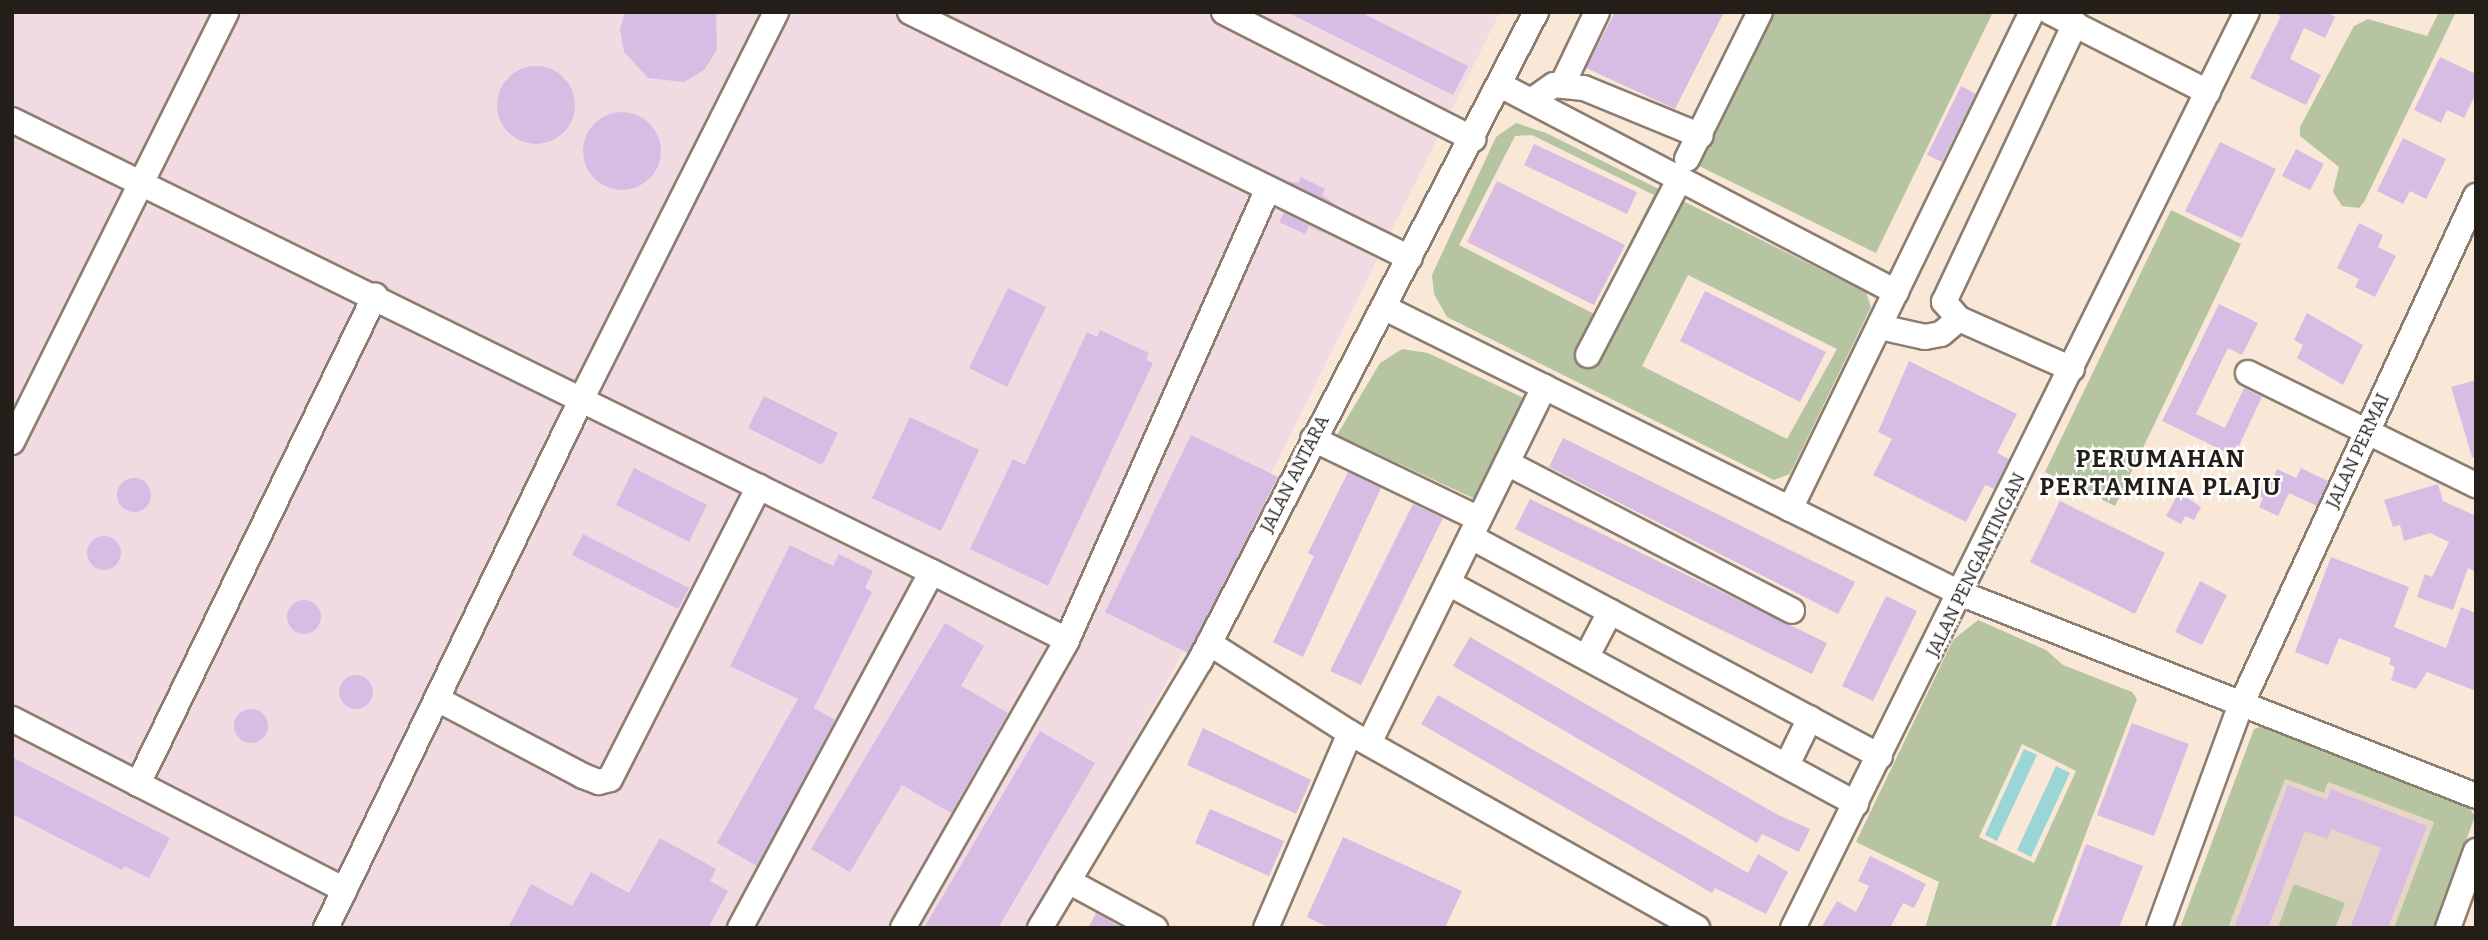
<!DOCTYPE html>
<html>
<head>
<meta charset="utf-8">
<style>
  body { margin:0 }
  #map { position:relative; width:2488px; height:940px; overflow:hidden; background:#f9e8d8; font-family:Bitter,serif }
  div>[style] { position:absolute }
  .industrial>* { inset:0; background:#f2dae3 }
  .education>* { inset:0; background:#e7d6c6 }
  .green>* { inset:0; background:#b6c4a2 }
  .water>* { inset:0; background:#9ad6d6 }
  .building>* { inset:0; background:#d7bde3 }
  .round { border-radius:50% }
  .roads { filter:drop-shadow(2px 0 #8d7d6f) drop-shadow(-2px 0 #8d7d6f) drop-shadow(0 2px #8d7d6f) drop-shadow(0 -2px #8d7d6f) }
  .minor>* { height:24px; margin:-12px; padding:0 12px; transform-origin:12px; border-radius:12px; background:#fff }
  span { translate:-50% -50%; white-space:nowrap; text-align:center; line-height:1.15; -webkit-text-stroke:5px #fff; paint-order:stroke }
  .street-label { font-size:18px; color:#241e19 }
  .district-label { font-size:24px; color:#241e19; font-weight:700; letter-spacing:2px }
  .frame { position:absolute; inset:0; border:14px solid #241e19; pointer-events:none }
</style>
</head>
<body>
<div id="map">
  <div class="industrial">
    <div style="clip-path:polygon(12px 12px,1500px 12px,1175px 667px,1031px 928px,12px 928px)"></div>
  </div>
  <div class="education">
    <div style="clip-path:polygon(2285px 778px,2323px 793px,2328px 782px,2434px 822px,2394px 928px,2228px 928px)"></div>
  </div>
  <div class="green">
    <div style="clip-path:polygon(1774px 12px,1993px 12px,1876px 253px,1699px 166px)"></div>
    <div style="clip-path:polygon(2439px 12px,2456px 12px,2364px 202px,2359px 208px,2342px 206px,2333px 192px,2339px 167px,2300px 136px,2300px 127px,2354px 26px,2368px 19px,2427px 36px)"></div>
    <div style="clip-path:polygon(evenodd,1516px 123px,1546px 133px,1866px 292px,1871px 307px,1790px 474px,1774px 480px,1447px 317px,1434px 294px,1432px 275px,1496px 137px,1516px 123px,1532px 135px,1654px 195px,1594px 314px,1459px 245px,1515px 136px,1532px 135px,1516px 123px,1688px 275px,1837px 349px,1787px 439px,1642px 366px,1688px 275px)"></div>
    <div style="clip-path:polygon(2171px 210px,2241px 244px,2115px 506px,2045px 472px)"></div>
    <div style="clip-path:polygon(1402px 349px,1428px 353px,1526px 399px,1475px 499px,1337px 435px,1380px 363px)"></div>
    <div style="clip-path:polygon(evenodd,1978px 620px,2046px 650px,2063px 665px,2132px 692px,2137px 699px,2050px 928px,1925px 928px,1939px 882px,1856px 842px,1953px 640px,1978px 620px,2022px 744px,2076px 771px,2034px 863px,1979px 837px,2022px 744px)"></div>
    <div style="clip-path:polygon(2263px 726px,2470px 809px,2475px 816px,2434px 928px,2394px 928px,2434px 822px,2328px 782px,2324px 793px,2285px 779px,2228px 928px,2180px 928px,2254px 729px)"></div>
    <div style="clip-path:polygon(2294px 884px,2345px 903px,2335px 928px,2278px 928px)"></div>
  </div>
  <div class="water">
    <div style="clip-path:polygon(2024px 749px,2037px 755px,1997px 841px,1985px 835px)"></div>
    <div style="clip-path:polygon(2056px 766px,2070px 773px,2031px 857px,2017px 850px)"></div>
  </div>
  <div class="building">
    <div style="clip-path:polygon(625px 12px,716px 12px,717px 50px,704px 70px,684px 82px,648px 78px,624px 52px,620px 29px)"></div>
    <div style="clip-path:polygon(1287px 12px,1360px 12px,1468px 66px,1453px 95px)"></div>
    <div style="clip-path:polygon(1615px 12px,1724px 12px,1675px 109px,1586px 68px)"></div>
    <div style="clip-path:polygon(2272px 12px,2327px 12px,2335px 17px,2325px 38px,2304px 28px,2290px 59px,2321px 75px,2306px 105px,2250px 78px,2281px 16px)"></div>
    <div style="clip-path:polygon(2440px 57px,2476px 74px,2476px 93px,2464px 118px,2447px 110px,2441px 123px,2414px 110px)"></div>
    <div class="round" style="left:497px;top:66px;width:78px;height:78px"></div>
    <div style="clip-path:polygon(1961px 86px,1976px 94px,1942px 162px,1927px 155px)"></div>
    <div class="round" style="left:583px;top:112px;width:78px;height:78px"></div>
    <div style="clip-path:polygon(2403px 138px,2446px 159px,2426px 199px,2410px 191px,2403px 204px,2377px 191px)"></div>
    <div style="clip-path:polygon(2220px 142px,2276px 169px,2242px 238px,2185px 211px)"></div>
    <div style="clip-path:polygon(1534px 144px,1637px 192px,1627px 214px,1524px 165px)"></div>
    <div style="clip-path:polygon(2296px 149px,2324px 164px,2310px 190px,2282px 176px)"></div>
    <div style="clip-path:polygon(1301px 177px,1325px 189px,1322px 195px,1336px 205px,1286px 181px,1298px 183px)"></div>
    <div style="clip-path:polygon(1497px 181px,1625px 245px,1594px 305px,1467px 242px)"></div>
    <div style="clip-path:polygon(1276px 208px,1322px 232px,1322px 233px,1309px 226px,1305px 234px,1279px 222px,1284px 213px)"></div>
    <div style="clip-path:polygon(2359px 223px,2383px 235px,2378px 247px,2396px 256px,2375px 297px,2355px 287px,2359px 279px,2337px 268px)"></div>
    <div style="clip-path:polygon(1008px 288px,1046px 307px,1007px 387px,969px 368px)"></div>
    <div style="clip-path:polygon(1705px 291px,1826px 352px,1800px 402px,1680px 341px)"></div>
    <div style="clip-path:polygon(2219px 304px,2258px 323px,2242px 355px,2228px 348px,2196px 414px,2225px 428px,2244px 388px,2262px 397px,2234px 456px,2162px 421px)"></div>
    <div style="clip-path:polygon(2307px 313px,2363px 345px,2343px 385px,2297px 358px,2303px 345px,2294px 340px)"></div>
    <div style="clip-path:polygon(1100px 330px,1149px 353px,1146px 360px,1153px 363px,1048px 586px,970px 549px,1013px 459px,1025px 465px,1087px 332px,1097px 337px)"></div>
    <div style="clip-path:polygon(1909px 361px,2017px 414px,1997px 453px,2009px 459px,1994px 489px,1985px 485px,1966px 522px,1873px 475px,1892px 439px,1878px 432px)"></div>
    <div style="clip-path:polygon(2476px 380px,2476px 457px,2472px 457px,2451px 387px)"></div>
    <div style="clip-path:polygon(764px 396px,838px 433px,822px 465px,748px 428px)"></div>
    <div style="clip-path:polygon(910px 417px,979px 450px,941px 531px,872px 498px)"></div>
    <div style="clip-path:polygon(1191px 435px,1278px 477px,1188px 653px,1105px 612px)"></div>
    <div style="clip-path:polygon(1563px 438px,1855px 582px,1838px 614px,1549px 467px)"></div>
    <div style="clip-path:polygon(634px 468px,707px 505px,689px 542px,616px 505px)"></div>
    <div style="clip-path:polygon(2301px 468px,2328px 481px,2317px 506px,2289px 493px,2278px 516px,2259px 507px,2263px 498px,2258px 496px,2267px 476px,2273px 479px,2277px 469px,2296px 478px)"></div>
    <div style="clip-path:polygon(1348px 472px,1381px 488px,1303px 657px,1273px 642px,1314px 556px,1308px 553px)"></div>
    <div class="round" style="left:117px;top:478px;width:34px;height:34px"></div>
    <div style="clip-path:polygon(2438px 484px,2443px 501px,2476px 516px,2476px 572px,2468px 568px,2453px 610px,2417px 597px,2425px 574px,2432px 577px,2449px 542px,2430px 533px,2404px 541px,2400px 525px,2393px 527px,2384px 500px)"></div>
    <div style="clip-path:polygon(2179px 492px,2201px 507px,2194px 520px,2185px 516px,2181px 524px,2166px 516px)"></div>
    <div style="clip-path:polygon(1530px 499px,1827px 643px,1812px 674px,1515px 529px)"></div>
    <div style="clip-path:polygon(2060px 501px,2165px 553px,2135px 614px,2030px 562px)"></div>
    <div style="clip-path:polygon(1413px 504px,1443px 518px,1361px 685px,1330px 671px)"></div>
    <div style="clip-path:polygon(583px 534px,689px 588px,678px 609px,572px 555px)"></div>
    <div class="round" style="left:87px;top:536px;width:34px;height:34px"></div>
    <div style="clip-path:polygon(790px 545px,833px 566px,839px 554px,873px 571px,865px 588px,872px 592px,814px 708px,835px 720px,757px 866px,717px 843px,798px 699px,730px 666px)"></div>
    <div style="clip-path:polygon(2331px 557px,2409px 587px,2394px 627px,2446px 648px,2461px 607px,2476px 613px,2476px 691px,2427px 672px,2416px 689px,2391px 680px,2395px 667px,2389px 664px,2391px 658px,2339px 638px,2328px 665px,2295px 652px)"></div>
    <div style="clip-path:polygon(2200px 581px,2227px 595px,2202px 645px,2175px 632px)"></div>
    <div style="clip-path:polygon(1886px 596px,1917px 611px,1873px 701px,1842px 686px)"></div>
    <div class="round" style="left:287px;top:600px;width:34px;height:34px"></div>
    <div style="clip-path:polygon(945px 623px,984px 646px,961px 686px,1008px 713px,951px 813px,902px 785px,850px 872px,811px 849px)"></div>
    <div style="clip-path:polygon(1470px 637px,1778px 815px,1810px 829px,1799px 852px,1762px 834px,1757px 843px,1453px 666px)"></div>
    <div class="round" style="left:339px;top:675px;width:34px;height:34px"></div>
    <div style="clip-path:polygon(1438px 695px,1748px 873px,1758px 854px,1788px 872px,1766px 914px,1715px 888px,1712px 893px,1421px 724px)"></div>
    <div class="round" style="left:234px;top:709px;width:34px;height:34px"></div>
    <div style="clip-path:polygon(2132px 723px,2189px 744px,2154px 836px,2097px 815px)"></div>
    <div style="clip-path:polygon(1203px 728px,1311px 780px,1296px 814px,1187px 765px)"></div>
    <div style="clip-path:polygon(1040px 731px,1095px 763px,998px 928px,924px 928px)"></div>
    <div style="clip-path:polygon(12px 757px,170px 838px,149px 878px,124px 866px,122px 870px,12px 814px)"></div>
    <div style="clip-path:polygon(2288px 785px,2327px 800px,2331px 789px,2427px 826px,2388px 928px,2350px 928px,2381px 848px,2331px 829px,2327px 839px,2305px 831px,2268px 928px,2234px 928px)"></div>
    <div style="clip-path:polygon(1210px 809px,1284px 841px,1269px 876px,1195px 843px)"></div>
    <div style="clip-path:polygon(1343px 837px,1462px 891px,1445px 928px,1330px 928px,1307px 917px)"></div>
    <div style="clip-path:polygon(660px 838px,716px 869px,710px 881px,728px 891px,708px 928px,508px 928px,531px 884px,572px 906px,591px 872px,629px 893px)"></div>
    <div style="clip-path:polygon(2086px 844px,2143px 866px,2119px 928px,2055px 928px)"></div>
    <div style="clip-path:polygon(1870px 856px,1926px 884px,1914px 908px,1903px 903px,1890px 928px,1821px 928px,1837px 901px,1856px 912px,1869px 886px,1858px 881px)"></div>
    <div style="clip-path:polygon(1096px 913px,1123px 928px,1088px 928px)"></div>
  </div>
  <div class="roads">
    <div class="minor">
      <div style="left:910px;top:12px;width:557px;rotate:26.2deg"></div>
      <div style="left:1224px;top:12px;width:280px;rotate:27deg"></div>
      <div style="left:2050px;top:12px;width:177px;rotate:26.9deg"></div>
      <div style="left:1500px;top:85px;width:447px;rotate:27.6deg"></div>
      <div style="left:1562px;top:85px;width:81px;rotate:-64.4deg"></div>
      <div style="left:1531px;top:101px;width:28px;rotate:-35deg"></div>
      <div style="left:1554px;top:85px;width:30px;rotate:6deg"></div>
      <div style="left:1584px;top:88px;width:126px;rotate:22.3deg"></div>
      <div style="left:12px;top:120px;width:1025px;rotate:26.17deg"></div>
      <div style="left:1687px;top:159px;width:164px;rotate:-63.6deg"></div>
      <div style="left:1383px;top:307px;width:646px;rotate:26.37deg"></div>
      <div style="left:1962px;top:594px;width:552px;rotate:21.45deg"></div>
      <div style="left:1880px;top:327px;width:46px;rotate:12.5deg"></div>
      <div style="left:1925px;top:337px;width:16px;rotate:-11deg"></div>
      <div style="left:1941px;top:334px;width:23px;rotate:-40deg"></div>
      <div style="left:1588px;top:355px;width:199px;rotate:-62.5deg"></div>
      <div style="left:2072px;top:369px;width:124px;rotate:-156.1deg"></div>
      <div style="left:1959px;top:319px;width:23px;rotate:-131deg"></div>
      <div style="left:1944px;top:302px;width:308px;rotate:-64.8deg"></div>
      <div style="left:2248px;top:373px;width:254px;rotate:26.2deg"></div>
      <div style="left:1313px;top:439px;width:184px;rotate:25.7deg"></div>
      <div style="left:12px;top:442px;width:480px;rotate:-63.5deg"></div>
      <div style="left:1507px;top:463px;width:321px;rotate:27.4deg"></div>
      <div style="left:1790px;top:509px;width:553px;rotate:-64.04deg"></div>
      <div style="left:1471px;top:537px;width:464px;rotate:28.2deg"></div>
      <div style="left:1448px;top:583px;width:464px;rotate:28.4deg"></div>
      <div style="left:1209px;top:643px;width:167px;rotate:32.6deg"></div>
      <div style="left:1350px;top:733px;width:212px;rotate:113.3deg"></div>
      <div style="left:1587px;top:656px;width:50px;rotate:-62.4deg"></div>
      <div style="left:437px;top:699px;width:165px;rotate:27.8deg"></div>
      <div style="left:583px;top:776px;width:17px;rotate:21deg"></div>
      <div style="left:599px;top:782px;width:11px;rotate:-15deg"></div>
      <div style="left:610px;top:779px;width:328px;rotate:-63deg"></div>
      <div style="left:12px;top:719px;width:374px;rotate:27.2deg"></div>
      <div style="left:1350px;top:733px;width:398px;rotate:29.3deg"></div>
      <div style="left:1369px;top:743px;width:397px;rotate:-63.8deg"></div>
      <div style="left:1787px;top:765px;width:52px;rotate:-63.9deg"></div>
      <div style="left:138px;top:784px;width:543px;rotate:-64.1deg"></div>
      <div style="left:1068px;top:881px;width:99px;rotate:28.4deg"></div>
      <div style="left:326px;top:928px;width:586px;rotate:-64.22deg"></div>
      <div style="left:581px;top:400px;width:434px;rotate:-63.3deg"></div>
      <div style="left:740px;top:928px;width:404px;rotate:-61.7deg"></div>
      <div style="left:932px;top:572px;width:151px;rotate:26.7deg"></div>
      <div style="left:903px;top:928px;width:331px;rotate:-60.3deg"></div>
      <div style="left:1067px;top:640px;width:492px;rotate:-66deg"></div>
      <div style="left:1040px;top:928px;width:311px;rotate:-59.1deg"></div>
      <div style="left:1200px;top:661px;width:731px;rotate:-62.63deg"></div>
      <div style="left:1793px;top:928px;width:1022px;rotate:-63.64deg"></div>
      <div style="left:2159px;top:928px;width:235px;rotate:-69.9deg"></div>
      <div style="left:2240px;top:707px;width:563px;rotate:-65.21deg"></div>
      <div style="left:2448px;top:928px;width:82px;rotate:-70deg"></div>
    </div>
  </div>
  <div class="street-label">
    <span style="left:2358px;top:451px;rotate:-65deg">JALAN PERMAI</span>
    <span style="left:1295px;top:474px;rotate:-63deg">JALAN ANTARA</span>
    <span style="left:1976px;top:565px;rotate:-64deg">JALAN PENGANTINGAN</span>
  </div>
  <div class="district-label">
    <span style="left:2161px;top:474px">PERUMAHAN<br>PERTAMINA PLAJU</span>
  </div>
  <div class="frame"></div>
</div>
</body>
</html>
